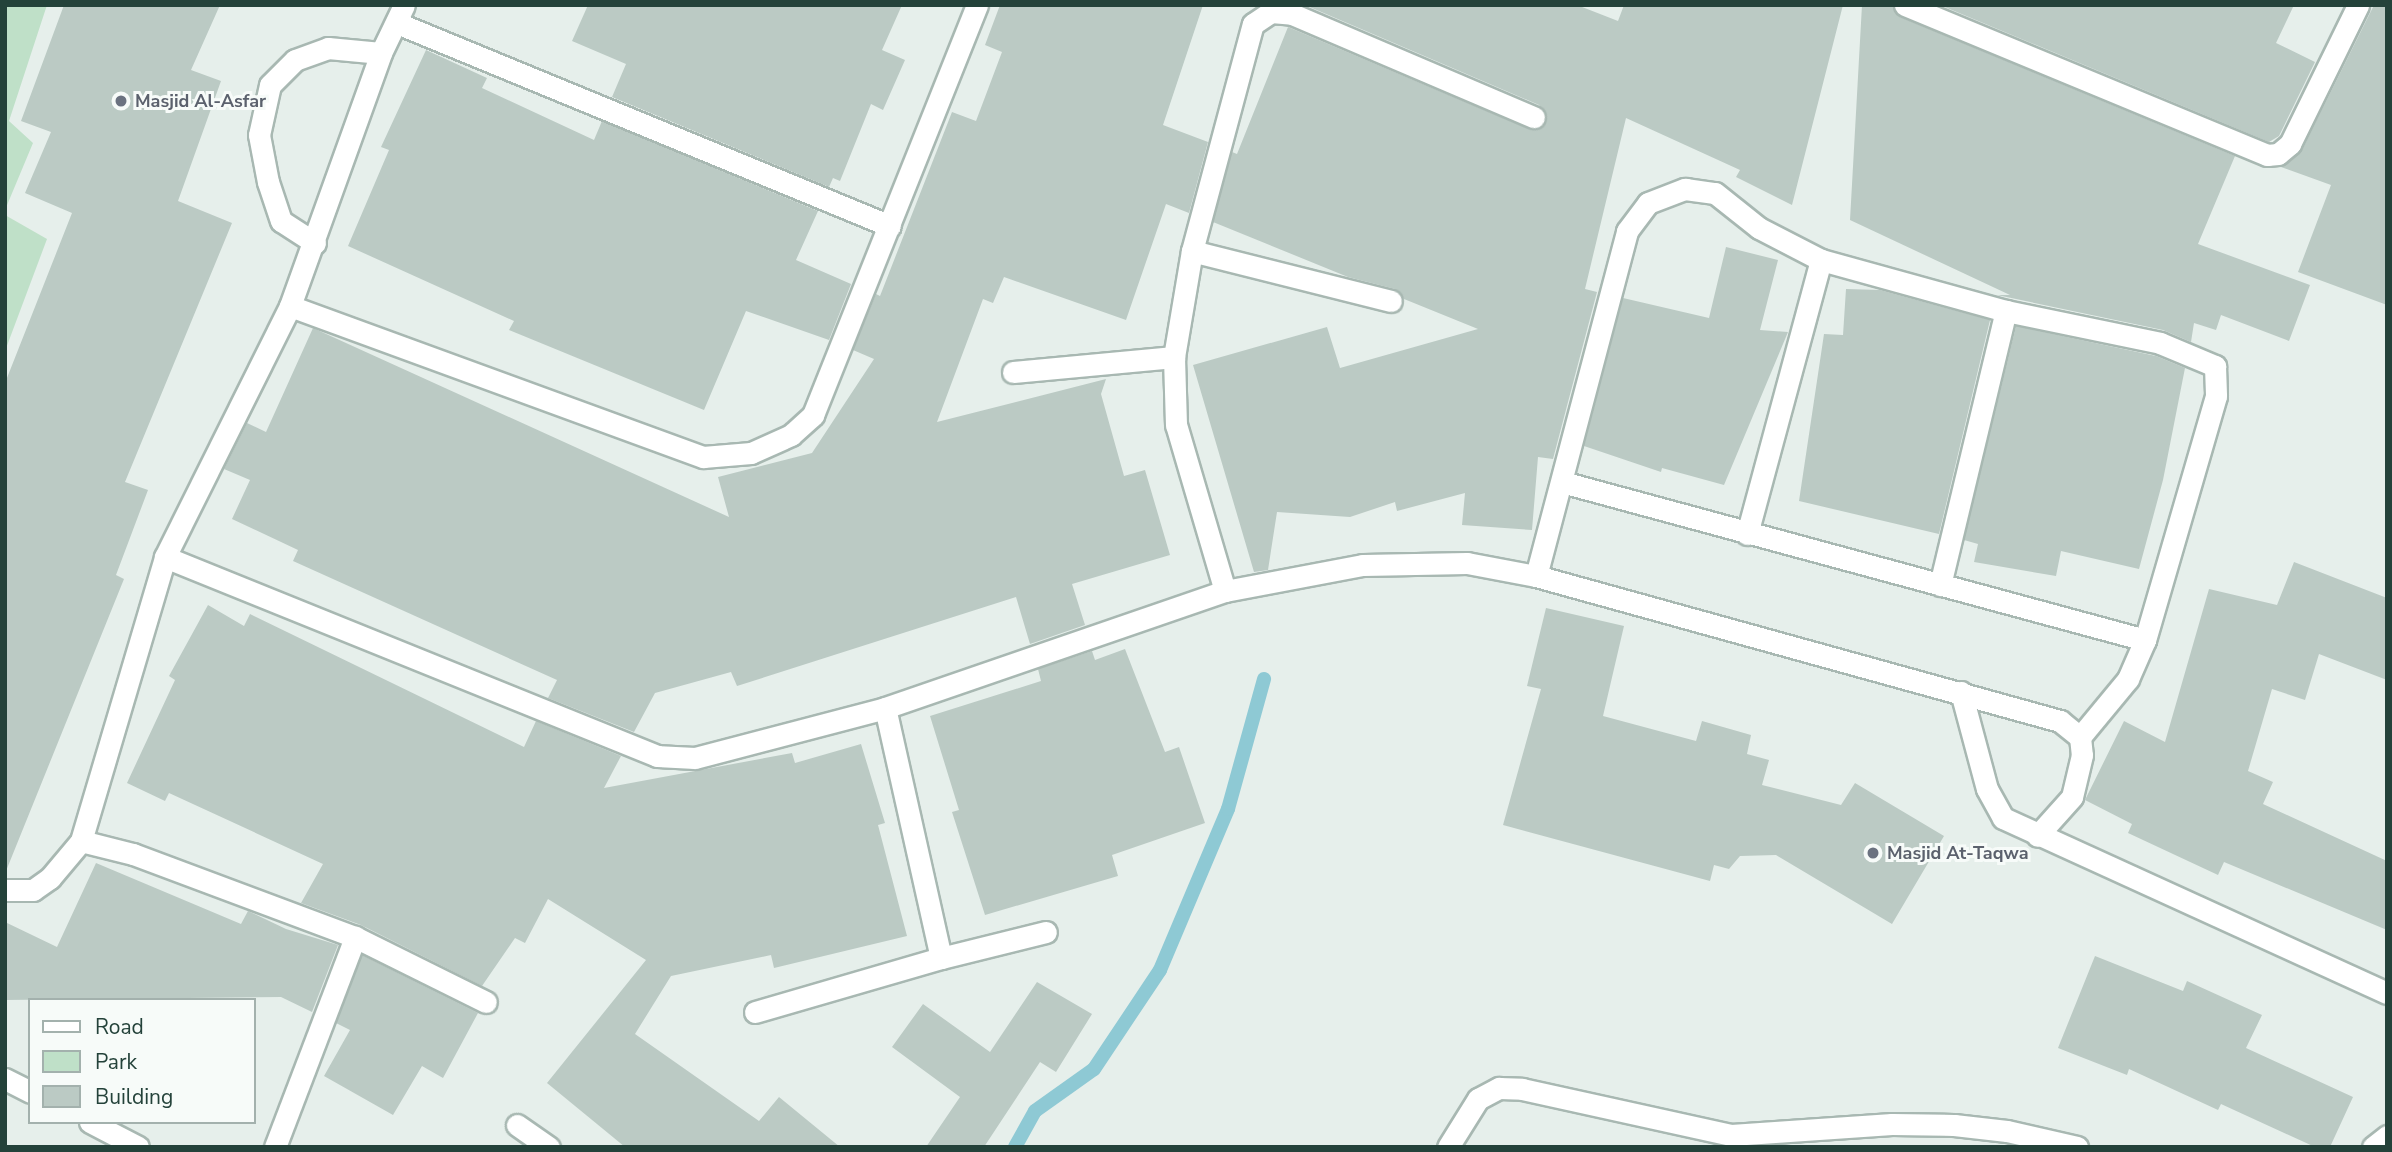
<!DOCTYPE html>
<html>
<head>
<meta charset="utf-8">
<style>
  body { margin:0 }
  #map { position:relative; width:2392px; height:1152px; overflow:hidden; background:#e6efeb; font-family:"Nunito Sans",sans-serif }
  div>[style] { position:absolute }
  .green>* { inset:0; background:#bfe0c8 }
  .stream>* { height:14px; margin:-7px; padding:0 7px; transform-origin:7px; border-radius:7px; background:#8ec9d4 }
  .building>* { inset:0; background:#bbcac4 }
  .roads { filter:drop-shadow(2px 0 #a8b8b2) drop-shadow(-2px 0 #a8b8b2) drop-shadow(0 2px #a8b8b2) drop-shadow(0 -2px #a8b8b2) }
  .street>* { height:21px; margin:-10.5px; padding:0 10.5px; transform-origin:10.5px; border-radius:10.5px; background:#fff }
  .dots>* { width:19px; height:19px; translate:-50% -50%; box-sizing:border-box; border:4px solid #f7fbf9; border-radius:50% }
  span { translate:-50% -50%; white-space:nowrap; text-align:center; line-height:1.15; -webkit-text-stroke:6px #f7fbf9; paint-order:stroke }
  .worship-label { font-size:18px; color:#5b616d; font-weight:700 }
  .left { translate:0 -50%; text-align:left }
  .frame { position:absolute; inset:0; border:7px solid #24423a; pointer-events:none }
  .legend { position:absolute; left:28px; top:998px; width:228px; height:126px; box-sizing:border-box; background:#f7fbf9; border:2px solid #a3b1ad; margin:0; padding:9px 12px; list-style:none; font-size:21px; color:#24423a }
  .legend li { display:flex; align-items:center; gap:14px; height:35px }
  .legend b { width:35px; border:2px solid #a3b1ad }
</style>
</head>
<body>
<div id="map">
  <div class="green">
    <div style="clip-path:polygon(5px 5px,47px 5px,9px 121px,33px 143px,5px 210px)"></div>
    <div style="clip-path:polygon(5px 215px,47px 239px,5px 351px)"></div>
  </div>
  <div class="stream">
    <div style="left:1015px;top:1147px;width:41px;rotate:-60.9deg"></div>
    <div style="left:1035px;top:1111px;width:72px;rotate:-35.4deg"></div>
    <div style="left:1094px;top:1069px;width:119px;rotate:-56.3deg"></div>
    <div style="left:1160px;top:970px;width:175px;rotate:-67.1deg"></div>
    <div style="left:1228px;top:809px;width:135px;rotate:-74.5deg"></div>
  </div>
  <div class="building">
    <div style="clip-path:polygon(64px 5px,220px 5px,191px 70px,221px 81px,178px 201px,232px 223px,125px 482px,148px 490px,116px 575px,124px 579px,6px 871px,5px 383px,72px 213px,25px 193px,51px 132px,21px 121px)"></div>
    <div style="clip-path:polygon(588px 5px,902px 5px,882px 50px,905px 60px,883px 110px,871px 104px,840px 181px,833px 178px,829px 187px,612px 97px,626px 64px,572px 41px)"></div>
    <div style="clip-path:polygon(1000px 5px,1203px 5px,1163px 125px,1208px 142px,1189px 213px,1166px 204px,1126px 320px,1004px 277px,993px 303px,983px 299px,937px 422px,1106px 379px,1101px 394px,1124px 476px,1145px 470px,1170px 555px,1072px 584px,1085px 625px,1030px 644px,1016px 597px,737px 686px,731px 672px,655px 693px,634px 732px,548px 698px,557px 680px,293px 561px,298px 550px,232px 519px,250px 480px,224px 469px,247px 423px,266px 432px,313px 328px,729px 517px,718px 477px,812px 453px,874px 359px,853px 350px,876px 294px,880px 296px,952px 112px,976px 121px,1002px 52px,985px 45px)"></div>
    <div style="clip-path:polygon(1305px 5px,1577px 5px,1618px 21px,1624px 5px,1843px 5px,1792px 205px,1736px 177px,1740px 170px,1626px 118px,1585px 289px,1597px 292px,1553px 459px,1538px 457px,1532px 530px,1462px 525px,1465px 493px,1397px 511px,1395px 502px,1350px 517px,1277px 512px,1268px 570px,1254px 572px,1193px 365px,1327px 327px,1340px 368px,1478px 329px,1404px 299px,1395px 289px,1348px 277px,1213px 222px,1232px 152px,1237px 154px,1288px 27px,1529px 129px,1541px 128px,1547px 116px,1539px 105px)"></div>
    <div style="clip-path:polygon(1862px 5px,1892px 5px,1900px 17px,2235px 156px,2198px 244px,2310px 285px,2289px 341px,2221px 315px,2216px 330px,2194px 323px,2191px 342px,2163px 330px,1997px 295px,2010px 295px,1850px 220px)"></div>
    <div style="clip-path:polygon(1940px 5px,2294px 5px,2276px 43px,2315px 62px,2279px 136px,2269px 142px)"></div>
    <div style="clip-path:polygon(2374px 5px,2387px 5px,2387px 305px,2298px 272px,2331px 185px,2281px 167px,2302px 150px)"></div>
    <div style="clip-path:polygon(426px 50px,487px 78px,482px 88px,594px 140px,602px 121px,818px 211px,796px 260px,851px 284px,829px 340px,746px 311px,704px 410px,509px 330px,514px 321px,348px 246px,389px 150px,381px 147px)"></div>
    <div style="clip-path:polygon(1726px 247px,1778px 260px,1760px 330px,1788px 332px,1724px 485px,1662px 468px,1661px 472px,1584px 446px,1623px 298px,1709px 318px)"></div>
    <div style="clip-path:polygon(1846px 289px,1880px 290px,1990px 320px,1939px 534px,1799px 501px,1824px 334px,1843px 335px)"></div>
    <div style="clip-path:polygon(2016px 326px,2156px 356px,2185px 368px,2163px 480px,2139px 569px,2061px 551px,2056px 576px,1974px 562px,1978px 544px,1964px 540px)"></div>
    <div style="clip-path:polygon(2294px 562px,2387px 598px,2387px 680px,2319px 654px,2305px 700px,2272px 689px,2248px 771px,2273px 782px,2263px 804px,2387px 861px,2387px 930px,2224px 862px,2218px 875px,2128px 833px,2132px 824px,2085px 800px,2124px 721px,2165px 742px,2209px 589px,2277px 605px)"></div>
    <div style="clip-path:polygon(208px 605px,244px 626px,250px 614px,524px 747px,536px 721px,621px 756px,604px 788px,792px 753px,795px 763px,861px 744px,885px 823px,878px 825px,907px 936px,774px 968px,771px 955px,671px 976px,635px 1034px,759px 1121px,779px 1097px,840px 1147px,625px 1147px,547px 1083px,646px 960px,548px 899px,525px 943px,515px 938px,482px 986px,361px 925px,301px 903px,323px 864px,169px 793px,165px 801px,127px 783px,175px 680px,169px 676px)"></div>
    <div style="clip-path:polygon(1546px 608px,1624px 626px,1603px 716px,1696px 741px,1702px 721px,1751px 735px,1747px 754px,1769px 760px,1762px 785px,1841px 805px,1855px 783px,1944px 836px,1892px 924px,1776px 855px,1740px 856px,1729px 869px,1714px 865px,1710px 881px,1503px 825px,1541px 689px,1527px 686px)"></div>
    <div style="clip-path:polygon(1125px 649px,1165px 752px,1179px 747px,1205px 823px,1112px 855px,1118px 876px,985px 915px,952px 812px,959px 810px,930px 716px,1041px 681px,1038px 669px,1092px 651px,1095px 660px)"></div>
    <div style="clip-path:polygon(96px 863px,241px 924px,248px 911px,286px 929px,338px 945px,312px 1012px,281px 997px,5px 1000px,5px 922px,57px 947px)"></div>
    <div style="clip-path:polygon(362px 955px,478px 1013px,443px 1078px,422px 1066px,393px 1115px,324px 1076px,350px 1030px,336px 1023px)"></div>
    <div style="clip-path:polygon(2095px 956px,2183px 991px,2187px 981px,2262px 1015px,2246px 1048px,2353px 1097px,2330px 1147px,2315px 1147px,2221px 1104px,2218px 1110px,2129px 1069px,2127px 1075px,2058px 1048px)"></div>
    <div style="clip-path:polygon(1037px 982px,1092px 1014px,1056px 1072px,1040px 1062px,984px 1147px,926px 1147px,960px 1097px,892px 1047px,923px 1004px,990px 1052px)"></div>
  </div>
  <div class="roads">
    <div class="street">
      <div style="left:1905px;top:5px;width:392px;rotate:22.5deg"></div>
      <div style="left:2267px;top:155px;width:11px;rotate:-5deg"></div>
      <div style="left:2278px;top:154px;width:16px;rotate:-40deg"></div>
      <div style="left:2290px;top:144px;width:155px;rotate:-63.9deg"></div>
      <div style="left:397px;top:23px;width:533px;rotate:22.38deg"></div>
      <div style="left:315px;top:243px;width:40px;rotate:-147.1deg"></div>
      <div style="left:281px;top:221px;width:41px;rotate:-108.4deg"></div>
      <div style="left:268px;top:182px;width:48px;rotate:-100.8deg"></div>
      <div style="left:259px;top:135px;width:51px;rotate:-77.6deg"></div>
      <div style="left:270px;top:85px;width:35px;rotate:-45deg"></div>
      <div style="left:295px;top:60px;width:35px;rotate:-20deg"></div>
      <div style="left:328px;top:48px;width:53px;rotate:5.4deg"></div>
      <div style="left:1192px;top:251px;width:205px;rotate:14.1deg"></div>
      <div style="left:290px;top:306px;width:440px;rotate:20.1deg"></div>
      <div style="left:703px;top:457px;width:48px;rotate:-4.8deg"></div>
      <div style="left:751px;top:453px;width:44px;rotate:-24.2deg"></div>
      <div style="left:791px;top:435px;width:30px;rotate:-42deg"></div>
      <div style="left:813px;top:415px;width:442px;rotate:-68.2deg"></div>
      <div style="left:1013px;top:372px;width:162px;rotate:-5.3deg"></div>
      <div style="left:1562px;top:482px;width:604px;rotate:15.16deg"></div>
      <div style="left:1747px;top:534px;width:284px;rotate:-74.9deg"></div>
      <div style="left:165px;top:557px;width:280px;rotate:-63.5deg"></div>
      <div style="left:290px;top:306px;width:269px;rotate:-70.2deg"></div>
      <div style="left:381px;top:53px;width:53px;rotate:-64.4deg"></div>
      <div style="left:1536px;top:576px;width:357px;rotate:-75.2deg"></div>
      <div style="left:1627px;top:231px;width:35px;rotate:-53deg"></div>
      <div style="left:1648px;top:203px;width:40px;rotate:-21deg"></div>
      <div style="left:1685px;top:189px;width:30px;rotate:8deg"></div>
      <div style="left:1715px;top:193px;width:56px;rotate:38.5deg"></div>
      <div style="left:1759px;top:228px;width:70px;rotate:27.3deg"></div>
      <div style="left:1821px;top:260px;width:192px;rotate:15.4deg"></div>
      <div style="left:2006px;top:311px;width:157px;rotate:11.7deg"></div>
      <div style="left:2160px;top:343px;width:60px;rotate:22.7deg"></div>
      <div style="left:2215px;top:366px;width:30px;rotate:88deg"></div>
      <div style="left:2216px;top:396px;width:254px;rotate:106.2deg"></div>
      <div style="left:2145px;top:640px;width:43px;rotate:113.6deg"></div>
      <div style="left:2128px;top:679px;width:75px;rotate:129.6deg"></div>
      <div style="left:1940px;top:585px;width:282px;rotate:-76.5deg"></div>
      <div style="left:1225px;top:591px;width:173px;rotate:-106.4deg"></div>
      <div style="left:1176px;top:425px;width:68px;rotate:-91.7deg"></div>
      <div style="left:1174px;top:357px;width:108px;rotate:-80.4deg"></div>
      <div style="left:1192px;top:251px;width:235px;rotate:-75deg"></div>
      <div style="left:1253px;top:24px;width:22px;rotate:-34deg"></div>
      <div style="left:1271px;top:12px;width:21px;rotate:5deg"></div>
      <div style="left:1292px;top:14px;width:263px;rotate:23.1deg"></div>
      <div style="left:1961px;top:692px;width:100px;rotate:75deg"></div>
      <div style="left:1987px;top:789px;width:33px;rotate:61deg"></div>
      <div style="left:2003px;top:818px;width:422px;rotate:24.5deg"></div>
      <div style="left:81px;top:841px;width:54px;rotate:14deg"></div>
      <div style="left:133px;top:854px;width:237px;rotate:20.5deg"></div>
      <div style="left:355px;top:937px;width:146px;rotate:26.4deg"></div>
      <div style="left:5px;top:890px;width:28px"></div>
      <div style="left:33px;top:890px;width:21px;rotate:-35deg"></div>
      <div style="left:50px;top:878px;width:48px;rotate:-50deg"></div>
      <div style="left:81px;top:841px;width:296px;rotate:-73.5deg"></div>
      <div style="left:165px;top:557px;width:531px;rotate:22.02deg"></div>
      <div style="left:657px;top:756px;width:38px;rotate:3deg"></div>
      <div style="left:695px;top:758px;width:196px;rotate:-14.7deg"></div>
      <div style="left:885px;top:708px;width:360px;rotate:-19deg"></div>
      <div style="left:1225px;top:591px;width:140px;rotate:-10.7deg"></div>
      <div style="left:1363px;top:565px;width:104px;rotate:-1.1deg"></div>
      <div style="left:1467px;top:563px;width:70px;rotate:10.7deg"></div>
      <div style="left:1536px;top:576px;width:544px;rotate:15.47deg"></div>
      <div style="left:2060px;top:721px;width:26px;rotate:39deg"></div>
      <div style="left:2080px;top:737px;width:18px;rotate:84deg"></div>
      <div style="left:2082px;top:755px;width:43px;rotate:103.4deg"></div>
      <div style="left:2072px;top:797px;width:52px;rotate:131.9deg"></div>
      <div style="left:941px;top:958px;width:108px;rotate:-13.9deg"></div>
      <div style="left:755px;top:1012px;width:194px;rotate:-16.2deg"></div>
      <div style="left:941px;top:958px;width:256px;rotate:-102.6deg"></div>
      <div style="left:5px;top:1079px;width:28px;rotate:27deg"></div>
      <div style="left:90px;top:1122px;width:54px;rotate:27.5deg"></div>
      <div style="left:517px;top:1125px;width:39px;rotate:35deg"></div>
      <div style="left:275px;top:1147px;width:225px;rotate:-69.1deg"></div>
      <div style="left:1448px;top:1147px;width:57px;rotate:-58deg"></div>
      <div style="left:1478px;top:1099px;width:24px;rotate:-28deg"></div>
      <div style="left:1499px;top:1088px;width:23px;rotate:2deg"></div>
      <div style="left:1522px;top:1089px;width:214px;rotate:12.4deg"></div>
      <div style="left:1731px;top:1135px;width:161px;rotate:-3.9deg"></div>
      <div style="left:1892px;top:1124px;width:62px;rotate:0.9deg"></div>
      <div style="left:1954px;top:1125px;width:53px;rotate:6.5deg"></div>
      <div style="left:2007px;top:1131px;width:72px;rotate:12.9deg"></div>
      <div style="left:2373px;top:1147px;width:18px;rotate:-38deg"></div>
    </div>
  </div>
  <div class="dots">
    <div style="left:121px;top:101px;background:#6b7280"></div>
    <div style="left:1873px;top:853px;background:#6b7280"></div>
  </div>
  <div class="worship-label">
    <span class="left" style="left:135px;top:101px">Masjid Al-Asfar</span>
    <span class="left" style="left:1887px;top:853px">Masjid At-Taqwa</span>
  </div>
  <div class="frame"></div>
  <ul class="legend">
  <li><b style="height:9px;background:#fff"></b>Road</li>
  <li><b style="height:19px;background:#bfe0c8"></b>Park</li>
  <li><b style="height:19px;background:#bbcac4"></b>Building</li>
  </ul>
</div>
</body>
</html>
